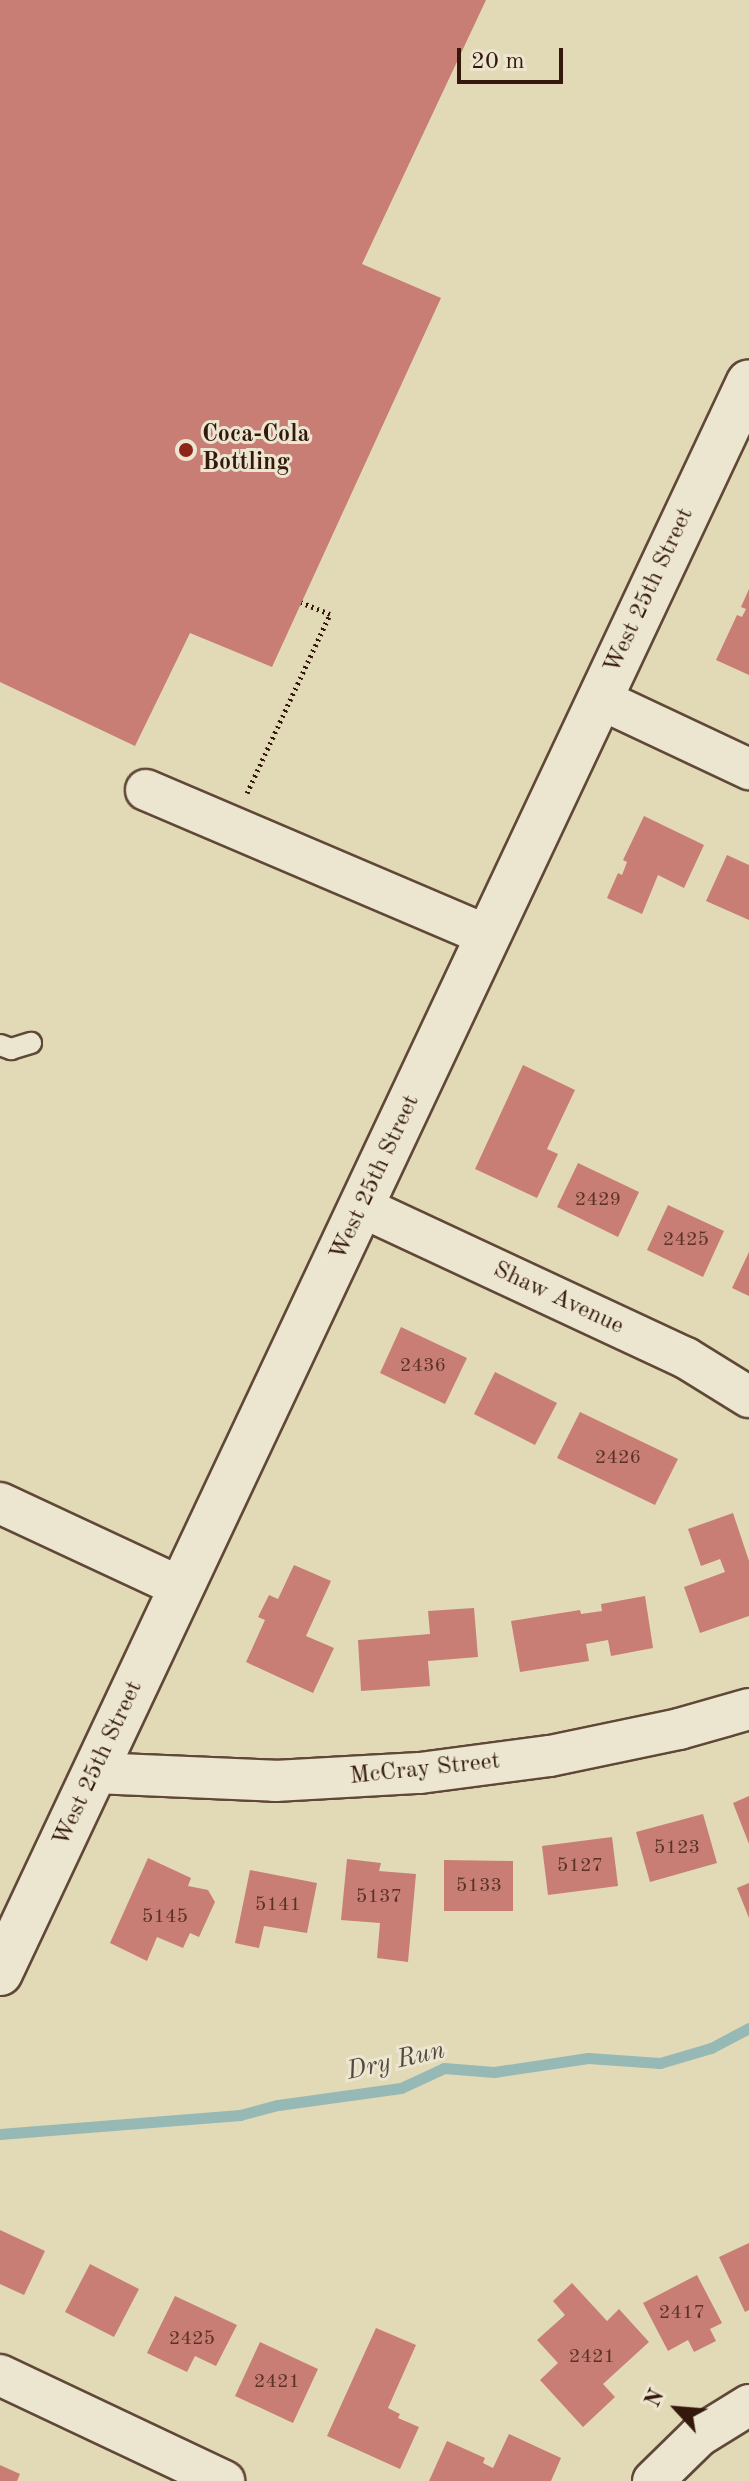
<!DOCTYPE html>
<html>
<head>
<meta charset="utf-8">
<style>
  body { margin:0 }
  #map { position:relative; width:749px; height:2481px; overflow:hidden; background:#e2d9b7; font-family:"Old Standard TT",serif }
  div>[style] { position:absolute }
  .stream>* { height:11px; margin:-5.5px; padding:0 5.5px; transform-origin:5.5px; border-radius:5.5px; background:#96b9b5 }
  .building>* { inset:0; background:#c87e75 }
  .path>* { height:5px; margin-top:-2.5px; transform-origin:0; background:repeating-linear-gradient(90deg,#35180c 0 2px,transparent 0 6px) }
  .roads { filter:drop-shadow(2px 0 #604837) drop-shadow(-2px 0 #604837) drop-shadow(0 2px #604837) drop-shadow(0 -2px #604837) }
  .service>* { height:20px; margin:-10px; padding:0 10px; transform-origin:10px; border-radius:10px; background:#ece6d0 }
  .minor>* { height:40px; margin:-20px; padding:0 20px; transform-origin:20px; border-radius:20px; background:#ece6d0 }
  .secondary>* { height:44px; margin:-22px; padding:0 22px; transform-origin:22px; border-radius:22px; background:#ece6d0 }
  .dots>* { width:22px; height:22px; translate:-50% -50%; box-sizing:border-box; border:4px solid #ece6d0; border-radius:50% }
  span { translate:-50% -50%; white-space:nowrap; text-align:center; line-height:1.15; -webkit-text-stroke:6px #ece6d0; paint-order:stroke }
  .number-label { font-size:20px; color:#5a3226 }
  .number-label span { -webkit-text-stroke-width:0 }
  .poi-label { font-size:24px; color:#35180c; font-weight:700 }
  .left { translate:0 -50%; text-align:left }
  .street-label { font-size:24px; color:#35180c }
  .water-label { font-size:26px; color:#52483f; font-style:italic }
  .north { position:absolute; left:637px; top:2369px; width:80px; height:80px; -webkit-text-stroke:6px #ece6d0; paint-order:stroke; rotate:296deg; font-size:22px; font-weight:700; line-height:32px; text-align:center; color:#35180c }
  .north::after { content:''; display:block; margin:auto; width:28px; height:36px; background:#35180c; clip-path:polygon(50% 0,100% 100%,50% 72%,0 100%) }
  .scale { position:absolute; left:457px; top:48px; width:106px; height:36px; box-sizing:border-box; border:4px solid #35180c; border-top:0; padding-left:10px; font-size:24px; line-height:28px; white-space:nowrap; color:#35180c; -webkit-text-stroke:6px #ece6d0; paint-order:stroke }
</style>
</head>
<body>
<div id="map">
  <div class="stream">
    <div style="left:0;top:2134px;width:241px;rotate:-4.5deg"></div>
    <div style="left:240px;top:2115px;width:39px;rotate:-15deg"></div>
    <div style="left:278px;top:2105px;width:124px;rotate:-7.9deg"></div>
    <div style="left:401px;top:2088px;width:47px;rotate:-24.9deg"></div>
    <div style="left:444px;top:2068px;width:50px;rotate:4.6deg"></div>
    <div style="left:494px;top:2072px;width:95px;rotate:-8.5deg"></div>
    <div style="left:588px;top:2058px;width:72px;rotate:4deg"></div>
    <div style="left:660px;top:2063px;width:53px;rotate:-16.4deg"></div>
    <div style="left:711px;top:2048px;width:43px;rotate:-27.8deg"></div>
  </div>
  <div class="building">
    <div style="clip-path:polygon(0 0,486px 0,362px 264px,441px 298px,272px 667px,190px 633px,135px 746px,0 682px)"></div>
    <div style="clip-path:polygon(749px 589px,749px 675px,716px 660px,737px 615px,742px 617px,746px 609px,741px 607px)"></div>
    <div style="clip-path:polygon(644px 816px,704px 845px,684px 888px,658px 875px,642px 914px,607px 898px,618px 873px,622px 875px,627px 862px,623px 860px)"></div>
    <div style="clip-path:polygon(727px 855px,749px 865px,749px 920px,706px 901px)"></div>
    <div style="clip-path:polygon(523px 1065px,575px 1090px,547px 1149px,558px 1154px,537px 1198px,475px 1169px)"></div>
    <div style="clip-path:polygon(578px 1163px,639px 1192px,618px 1237px,557px 1207px)"></div>
    <div style="clip-path:polygon(668px 1205px,724px 1231px,703px 1277px,647px 1250px)"></div>
    <div style="clip-path:polygon(749px 1252px,749px 1296px,732px 1288px)"></div>
    <div style="clip-path:polygon(401px 1327px,467px 1358px,445px 1404px,380px 1373px)"></div>
    <div style="clip-path:polygon(495px 1372px,557px 1403px,535px 1445px,474px 1414px)"></div>
    <div style="clip-path:polygon(580px 1412px,678px 1459px,655px 1505px,557px 1458px)"></div>
    <div style="clip-path:polygon(733px 1513px,749px 1561px,749px 1616px,700px 1633px,684px 1587px,725px 1572px,720px 1559px,701px 1566px,688px 1529px)"></div>
    <div style="clip-path:polygon(294px 1565px,331px 1581px,306px 1636px,334px 1648px,313px 1693px,246px 1662px,265px 1620px,258px 1617px,269px 1595px,278px 1599px)"></div>
    <div style="clip-path:polygon(645px 1596px,653px 1648px,611px 1656px,608px 1640px,586px 1644px,589px 1661px,520px 1672px,511px 1621px,580px 1610px,581px 1614px,602px 1611px,601px 1604px)"></div>
    <div style="clip-path:polygon(474px 1608px,478px 1657px,428px 1661px,430px 1686px,361px 1691px,358px 1640px,430px 1634px,428px 1611px)"></div>
    <div style="clip-path:polygon(749px 1796px,749px 1844px,733px 1803px)"></div>
    <div style="clip-path:polygon(703px 1814px,717px 1863px,650px 1882px,636px 1832px)"></div>
    <div style="clip-path:polygon(612px 1837px,618px 1886px,548px 1895px,542px 1846px)"></div>
    <div style="clip-path:polygon(148px 1858px,191px 1878px,188px 1886px,208px 1890px,215px 1902px,199px 1937px,190px 1933px,183px 1948px,157px 1937px,147px 1961px,110px 1943px)"></div>
    <div style="clip-path:polygon(347px 1859px,381px 1863px,379px 1871px,416px 1874px,408px 1962px,377px 1958px,380px 1923px,341px 1920px)"></div>
    <div style="clip-path:polygon(444px 1860px,513px 1861px,513px 1911px,444px 1911px)"></div>
    <div style="clip-path:polygon(250px 1870px,317px 1883px,307px 1933px,264px 1926px,259px 1948px,235px 1943px)"></div>
    <div style="clip-path:polygon(749px 1883px,749px 1918px,737px 1888px)"></div>
    <div style="clip-path:polygon(0 2230px,45px 2251px,24px 2295px,0 2284px)"></div>
    <div style="clip-path:polygon(749px 2243px,749px 2310px,745px 2312px,719px 2257px)"></div>
    <div style="clip-path:polygon(90px 2264px,139px 2289px,114px 2337px,65px 2312px)"></div>
    <div style="clip-path:polygon(697px 2275px,722px 2323px,710px 2329px,716px 2341px,694px 2352px,688px 2340px,668px 2351px,643px 2303px)"></div>
    <div style="clip-path:polygon(572px 2283px,607px 2321px,619px 2309px,649px 2342px,603px 2384px,615px 2397px,583px 2427px,540px 2380px,558px 2363px,537px 2340px,565px 2315px,553px 2301px)"></div>
    <div style="clip-path:polygon(175px 2296px,237px 2325px,216px 2366px,195px 2356px,187px 2372px,147px 2353px)"></div>
    <div style="clip-path:polygon(376px 2328px,416px 2345px,388px 2408px,400px 2414px,398px 2418px,419px 2427px,400px 2469px,327px 2436px)"></div>
    <div style="clip-path:polygon(260px 2342px,318px 2369px,293px 2423px,235px 2396px)"></div>
    <div style="clip-path:polygon(509px 2434px,561px 2458px,551px 2481px,429px 2481px,447px 2441px,485px 2458px,483px 2463px,493px 2468px)"></div>
    <div style="clip-path:polygon(0 2465px,20px 2474px,17px 2481px,0 2481px)"></div>
  </div>
  <div class="path">
    <div style="left:247px;top:793px;width:197px;rotate:-65.1deg"></div>
    <div style="left:330px;top:614px;width:31px;rotate:-158deg"></div>
  </div>
  <div class="roads">
    <div class="service">
      <div style="left:0;top:1045px;width:12px;rotate:20deg"></div>
      <div style="left:11px;top:1049px;width:21px;rotate:-17deg"></div>
    </div>
    <div class="minor">
      <div style="left:600px;top:699px;width:165px;rotate:25.2deg"></div>
      <div style="left:146px;top:790px;width:373px;rotate:23.1deg"></div>
      <div style="left:362px;top:1207px;width:357px;rotate:25deg"></div>
      <div style="left:686px;top:1358px;width:74px;rotate:31.8deg"></div>
      <div style="left:0;top:1503px;width:201px;rotate:25deg"></div>
      <div style="left:95px;top:1773px;width:180px;rotate:2.5deg"></div>
      <div style="left:275px;top:1781px;width:145px;rotate:-3.2deg"></div>
      <div style="left:420px;top:1773px;width:131px;rotate:-7.5deg"></div>
      <div style="left:550px;top:1756px;width:132px;rotate:-11.8deg"></div>
      <div style="left:679px;top:1729px;width:73px;rotate:-15.9deg"></div>
      <div style="left:0;top:2375px;width:248px;rotate:25.3deg"></div>
      <div style="left:653px;top:2481px;width:64px;rotate:-44.4deg"></div>
      <div style="left:699px;top:2436px;width:59px;rotate:-31.8deg"></div>
    </div>
    <div class="secondary">
      <div style="left:0;top:1973px;width:1758px;rotate:-64.79deg"></div>
    </div>
  </div>
  <div class="dots">
    <div style="left:186px;top:450px;background:#8f2418"></div>
  </div>
  <div class="number-label">
    <span style="left:598px;top:1200px">2429</span>
    <span style="left:686px;top:1240px">2425</span>
    <span style="left:423px;top:1366px">2436</span>
    <span style="left:618px;top:1458px">2426</span>
    <span style="left:677px;top:1848px">5123</span>
    <span style="left:580px;top:1866px">5127</span>
    <span style="left:479px;top:1886px">5133</span>
    <span style="left:379px;top:1897px">5137</span>
    <span style="left:278px;top:1905px">5141</span>
    <span style="left:165px;top:1917px">5145</span>
    <span style="left:682px;top:2313px">2417</span>
    <span style="left:192px;top:2339px">2425</span>
    <span style="left:592px;top:2357px">2421</span>
    <span style="left:277px;top:2382px">2421</span>
  </div>
  <div class="poi-label">
    <span class="left" style="left:202px;top:450px">Coca-Cola<br>Bottling</span>
  </div>
  <div class="street-label">
    <span style="left:650px;top:591px;rotate:-65deg">West 25th Street</span>
    <span style="left:376px;top:1178px;rotate:-65deg">West 25th Street</span>
    <span style="left:558px;top:1299px;rotate:25deg">Shaw Avenue</span>
    <span style="left:99px;top:1764px;rotate:-65deg">West 25th Street</span>
    <span style="left:425px;top:1770px;rotate:-6deg">McCray Street</span>
  </div>
  <div class="water-label">
    <span style="left:396px;top:2062px;rotate:-13deg">Dry Run</span>
  </div>
  <div class="north">N</div>
  <div class="scale">20 m</div>
</div>
</body>
</html>
